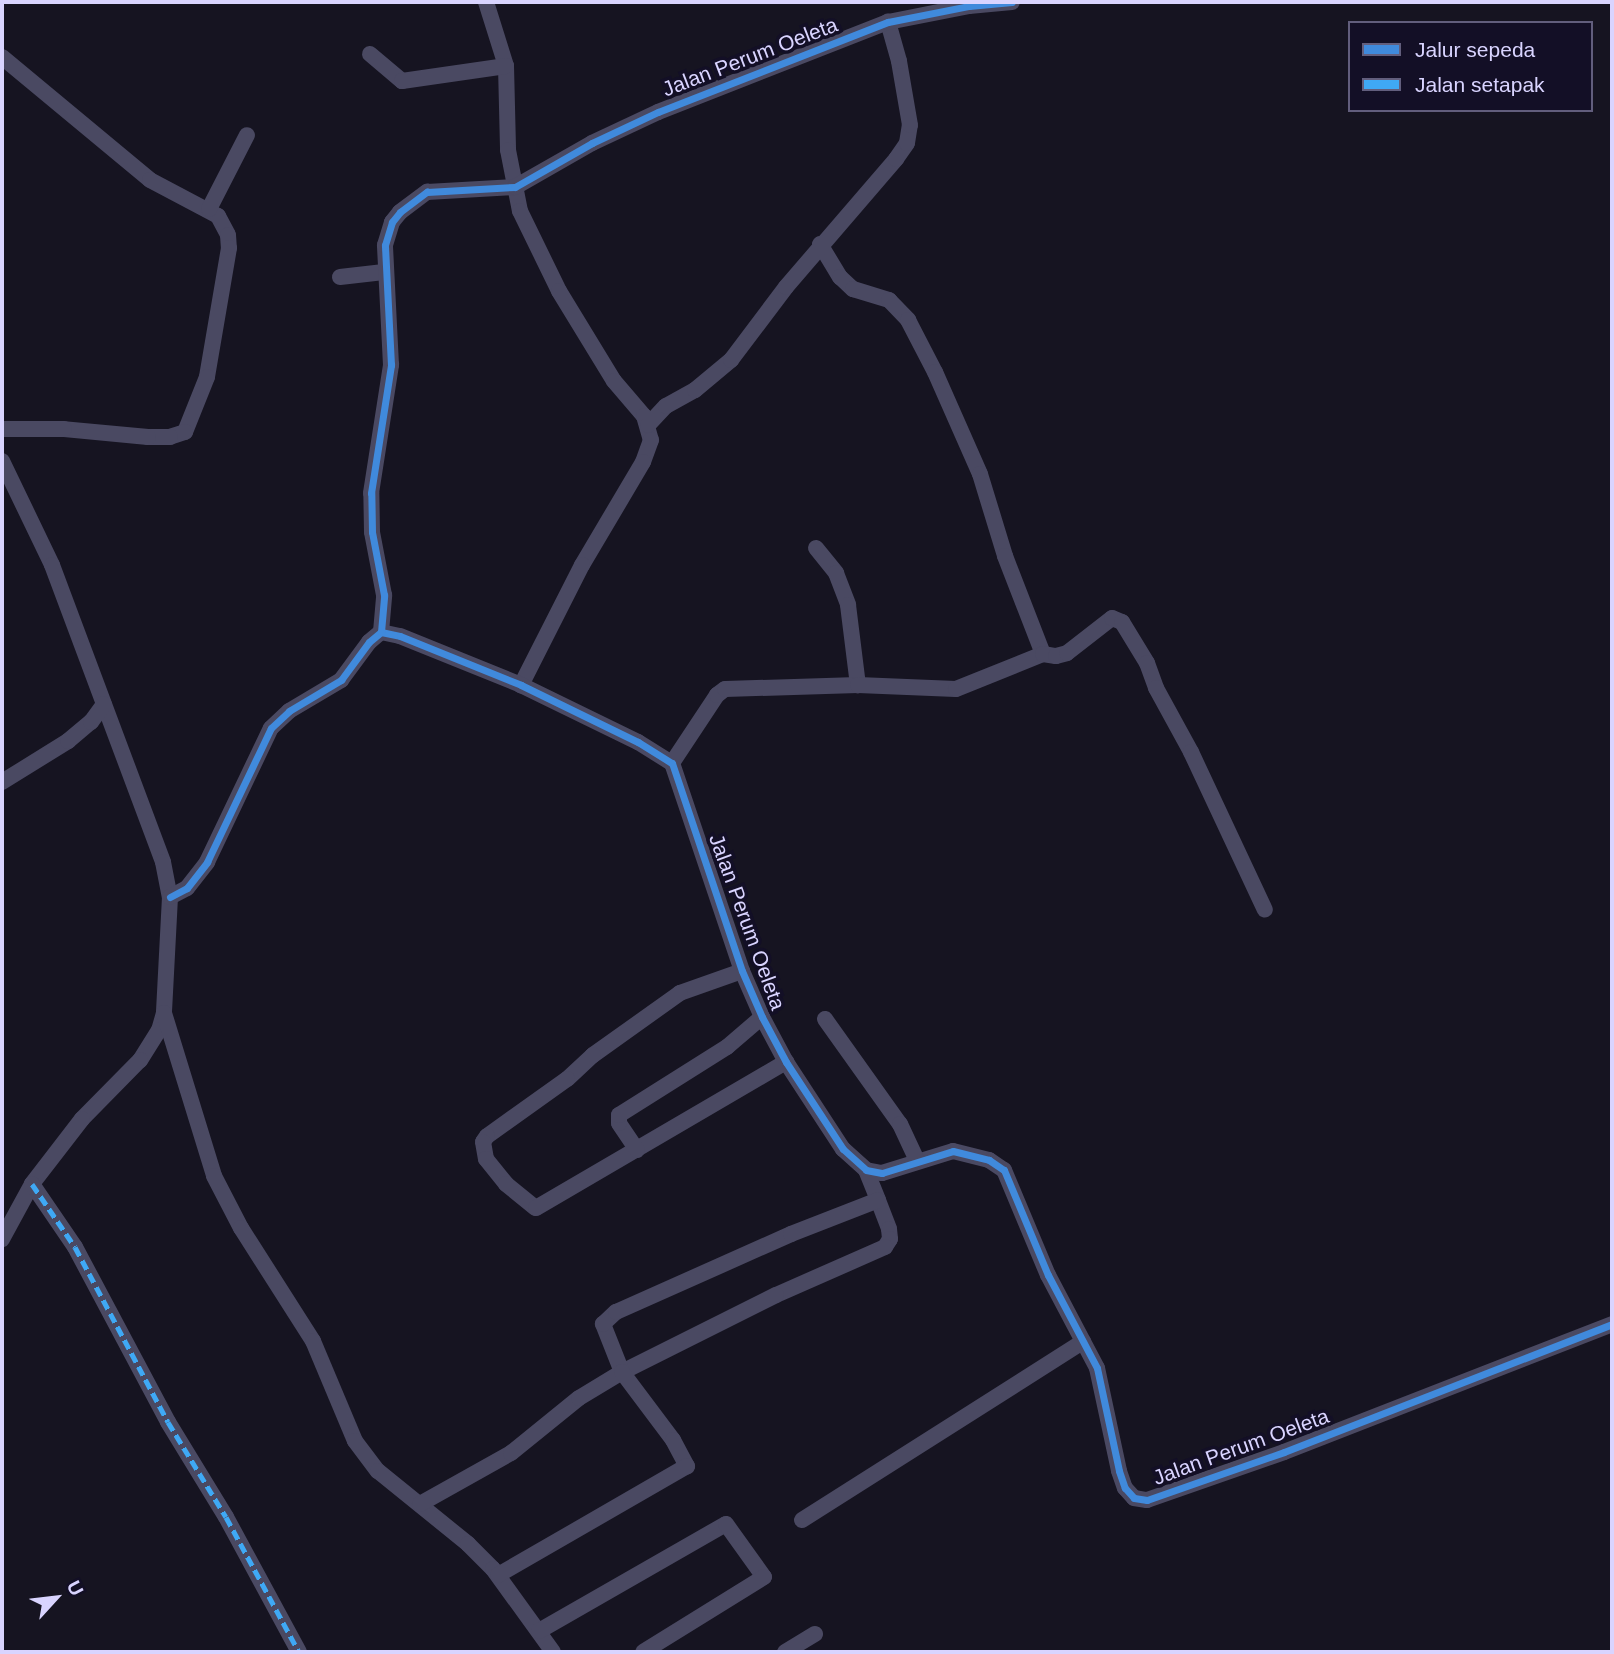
<!DOCTYPE html>
<html>
<head>
<meta charset="utf-8">
<style>
  body { margin:0 }
  #map { position:relative; width:1614px; height:1654px; overflow:hidden; background:#161421; font-family:Arial,sans-serif }
  div>[style] { position:absolute }
  .minor>* { height:16px; margin:-8px; padding:0 8px; transform-origin:8px; border-radius:8px; background:#4a4962 }
  .quiet>* { height:5px; margin-top:-2.5px; transform-origin:0; background:repeating-linear-gradient(90deg,#3fa9f5 0 10px,transparent 0 15px) }
  .cycleway>* { height:7px; margin:-3.5px; padding:0 3.5px; transform-origin:3.5px; border-radius:3.5px; background:#408adc }
  span { translate:-50% -50%; white-space:nowrap; text-align:center; line-height:1.15; -webkit-text-stroke:7px #130f26; paint-order:stroke }
  .street-label { font-size:21px; color:#d9d4ff }
  .frame { position:absolute; inset:0; border:4px solid #d9d4ff; pointer-events:none }
  .legend { position:absolute; left:1348px; top:21px; width:245px; height:91px; box-sizing:border-box; background:#130f26; border:2px solid #625e7d; margin:0; padding:9px 12px; list-style:none; font-size:21px; color:#d9d4ff }
  .legend li { display:flex; align-items:center; gap:14px; height:35px }
  .legend b { width:35px; border:2px solid #625e7d }
  .north { position:absolute; left:21px; top:1563px; width:70px; height:70px; -webkit-text-stroke:5px #130f26; paint-order:stroke; rotate:63deg; font-size:19px; font-weight:700; line-height:28px; text-align:center; color:#d9d4ff }
  .north::after { content:''; display:block; margin:auto; width:24px; height:32px; background:#d9d4ff; clip-path:polygon(50% 0,100% 100%,50% 72%,0 100%) }
</style>
</head>
<body>
<div id="map">
  <div class="minor">
    <div style="left:486px;top:2px;width:67px;rotate:72.6deg"></div>
    <div style="left:506px;top:66px;width:84px;rotate:88.6deg"></div>
    <div style="left:508px;top:150px;width:62px;rotate:78.9deg"></div>
    <div style="left:520px;top:211px;width:89px;rotate:64deg"></div>
    <div style="left:559px;top:291px;width:105px;rotate:58.6deg"></div>
    <div style="left:614px;top:381px;width:46px;rotate:49.4deg"></div>
    <div style="left:644px;top:416px;width:25px;rotate:74deg"></div>
    <div style="left:651px;top:440px;width:23px;rotate:110deg"></div>
    <div style="left:643px;top:462px;width:120px;rotate:120.6deg"></div>
    <div style="left:582px;top:565px;width:135px;rotate:116.9deg"></div>
    <div style="left:370px;top:54px;width:42px;rotate:40.2deg"></div>
    <div style="left:402px;top:81px;width:105px;rotate:-8.2deg"></div>
    <div style="left:2px;top:57px;width:192px;rotate:39.7deg"></div>
    <div style="left:150px;top:180px;width:77px;rotate:27.9deg"></div>
    <div style="left:218px;top:216px;width:21px;rotate:62deg"></div>
    <div style="left:228px;top:235px;width:13px;rotate:86deg"></div>
    <div style="left:229px;top:248px;width:131px;rotate:99.7deg"></div>
    <div style="left:207px;top:377px;width:59px;rotate:111.8deg"></div>
    <div style="left:185px;top:432px;width:16px;rotate:162deg"></div>
    <div style="left:170px;top:437px;width:22px;rotate:180deg"></div>
    <div style="left:148px;top:437px;width:84px;rotate:-174.6deg"></div>
    <div style="left:64px;top:429px;width:62px;rotate:180deg"></div>
    <div style="left:209px;top:209px;width:83px;rotate:-62.8deg"></div>
    <div style="left:820px;top:244px;width:39px;rotate:59deg"></div>
    <div style="left:840px;top:277px;width:18px;rotate:43deg"></div>
    <div style="left:853px;top:289px;width:38px;rotate:17deg"></div>
    <div style="left:889px;top:300px;width:28px;rotate:46deg"></div>
    <div style="left:908px;top:320px;width:59px;rotate:62.6deg"></div>
    <div style="left:935px;top:372px;width:111px;rotate:66.2deg"></div>
    <div style="left:980px;top:474px;width:86px;rotate:73deg"></div>
    <div style="left:1005px;top:556px;width:105px;rotate:68.8deg"></div>
    <div style="left:340px;top:277px;width:44px;rotate:-6.5deg"></div>
    <div style="left:648px;top:425px;width:26px;rotate:-47deg"></div>
    <div style="left:666px;top:406px;width:33px;rotate:-29deg"></div>
    <div style="left:695px;top:390px;width:47px;rotate:-39.8deg"></div>
    <div style="left:731px;top:360px;width:91px;rotate:-53deg"></div>
    <div style="left:786px;top:287px;width:169px;rotate:-49.3deg"></div>
    <div style="left:896px;top:159px;width:19px;rotate:-55deg"></div>
    <div style="left:907px;top:143px;width:18px;rotate:-81deg"></div>
    <div style="left:910px;top:125px;width:65px;rotate:-99.8deg"></div>
    <div style="left:899px;top:61px;width:41px;rotate:-105.8deg"></div>
    <div style="left:2px;top:461px;width:115px;rotate:64.3deg"></div>
    <div style="left:52px;top:565px;width:317px;rotate:69.5deg"></div>
    <div style="left:163px;top:862px;width:36px;rotate:79deg"></div>
    <div style="left:170px;top:897px;width:116px;rotate:93deg"></div>
    <div style="left:164px;top:1013px;width:18px;rotate:106deg"></div>
    <div style="left:159px;top:1030px;width:36px;rotate:122deg"></div>
    <div style="left:140px;top:1060px;width:83px;rotate:134.5deg"></div>
    <div style="left:82px;top:1119px;width:82px;rotate:127.6deg"></div>
    <div style="left:32px;top:1184px;width:63px;rotate:118.6deg"></div>
    <div style="left:816px;top:548px;width:32px;rotate:51deg"></div>
    <div style="left:836px;top:573px;width:34px;rotate:69deg"></div>
    <div style="left:848px;top:605px;width:81px;rotate:82.9deg"></div>
    <div style="left:381px;top:632px;width:19px;rotate:12deg"></div>
    <div style="left:400px;top:636px;width:131px;rotate:22deg"></div>
    <div style="left:521px;top:685px;width:130px;rotate:26deg"></div>
    <div style="left:638px;top:742px;width:40px;rotate:32deg"></div>
    <div style="left:672px;top:763px;width:219px;rotate:71.4deg"></div>
    <div style="left:742px;top:971px;width:50px;rotate:66.5deg"></div>
    <div style="left:762px;top:1017px;width:51px;rotate:61.9deg"></div>
    <div style="left:786px;top:1062px;width:104px;rotate:56.8deg"></div>
    <div style="left:843px;top:1149px;width:31px;rotate:42deg"></div>
    <div style="left:866px;top:1170px;width:16px;rotate:11deg"></div>
    <div style="left:882px;top:1173px;width:74px;rotate:-17.2deg"></div>
    <div style="left:953px;top:1151px;width:37px;rotate:14deg"></div>
    <div style="left:989px;top:1160px;width:18px;rotate:34deg"></div>
    <div style="left:1004px;top:1170px;width:114px;rotate:67.3deg"></div>
    <div style="left:1048px;top:1275px;width:105px;rotate:62.2deg"></div>
    <div style="left:1097px;top:1368px;width:105px;rotate:77.9deg"></div>
    <div style="left:1119px;top:1471px;width:18px;rotate:71deg"></div>
    <div style="left:1125px;top:1488px;width:13px;rotate:48deg"></div>
    <div style="left:1134px;top:1498px;width:13px;rotate:9deg"></div>
    <div style="left:1147px;top:1500px;width:145px;rotate:-19.3deg"></div>
    <div style="left:1284px;top:1452px;width:352px;rotate:-21.3deg"></div>
    <div style="left:672px;top:763px;width:82px;rotate:-56.5deg"></div>
    <div style="left:717px;top:695px;width:10px;rotate:-37deg"></div>
    <div style="left:725px;top:689px;width:133px;rotate:-1.7deg"></div>
    <div style="left:858px;top:685px;width:98px;rotate:2.3deg"></div>
    <div style="left:956px;top:689px;width:94px;rotate:-21.9deg"></div>
    <div style="left:1043px;top:654px;width:13px;rotate:9deg"></div>
    <div style="left:1056px;top:656px;width:11px;rotate:-15deg"></div>
    <div style="left:1067px;top:653px;width:57px;rotate:-37.9deg"></div>
    <div style="left:1112px;top:618px;width:11px;rotate:22deg"></div>
    <div style="left:1122px;top:622px;width:48px;rotate:58.6deg"></div>
    <div style="left:1147px;top:663px;width:27px;rotate:70deg"></div>
    <div style="left:1156px;top:688px;width:73px;rotate:61.3deg"></div>
    <div style="left:1191px;top:752px;width:174px;rotate:64.9deg"></div>
    <div style="left:2px;top:782px;width:78px;rotate:-31.8deg"></div>
    <div style="left:68px;top:741px;width:30px;rotate:-40deg"></div>
    <div style="left:91px;top:722px;width:22px;rotate:-54deg"></div>
    <div style="left:170px;top:897px;width:19px;rotate:-28deg"></div>
    <div style="left:187px;top:888px;width:33px;rotate:-52deg"></div>
    <div style="left:207px;top:862px;width:148px;rotate:-64.5deg"></div>
    <div style="left:271px;top:728px;width:25px;rotate:-43deg"></div>
    <div style="left:289px;top:711px;width:61px;rotate:-30.8deg"></div>
    <div style="left:341px;top:680px;width:47px;rotate:-53.6deg"></div>
    <div style="left:369px;top:642px;width:16px;rotate:-40deg"></div>
    <div style="left:381px;top:632px;width:37px;rotate:-85deg"></div>
    <div style="left:384px;top:595px;width:64px;rotate:-100.8deg"></div>
    <div style="left:372px;top:532px;width:39px;rotate:-91deg"></div>
    <div style="left:371px;top:493px;width:130px;rotate:-81.1deg"></div>
    <div style="left:391px;top:365px;width:120px;rotate:-92.9deg"></div>
    <div style="left:385px;top:245px;width:24px;rotate:-73deg"></div>
    <div style="left:392px;top:222px;width:13px;rotate:-51deg"></div>
    <div style="left:400px;top:212px;width:34px;rotate:-37deg"></div>
    <div style="left:427px;top:192px;width:88px;rotate:-3.3deg"></div>
    <div style="left:515px;top:187px;width:89px;rotate:-29.7deg"></div>
    <div style="left:592px;top:143px;width:73px;rotate:-25.2deg"></div>
    <div style="left:658px;top:112px;width:247px;rotate:-21.4deg"></div>
    <div style="left:888px;top:22px;width:83px;rotate:-11.2deg"></div>
    <div style="left:969px;top:6px;width:43px;rotate:-5.3deg"></div>
    <div style="left:742px;top:971px;width:66px;rotate:160.5deg"></div>
    <div style="left:680px;top:993px;width:107px;rotate:144.5deg"></div>
    <div style="left:593px;top:1055px;width:35px;rotate:137deg"></div>
    <div style="left:567px;top:1079px;width:98px;rotate:144.5deg"></div>
    <div style="left:487px;top:1136px;width:7px;rotate:124deg"></div>
    <div style="left:483px;top:1142px;width:17px;rotate:80deg"></div>
    <div style="left:486px;top:1159px;width:32px;rotate:51deg"></div>
    <div style="left:506px;top:1184px;width:38px;rotate:39deg"></div>
    <div style="left:536px;top:1208px;width:290px;rotate:-30.3deg"></div>
    <div style="left:164px;top:1013px;width:170px;rotate:72.9deg"></div>
    <div style="left:214px;top:1176px;width:59px;rotate:62.6deg"></div>
    <div style="left:241px;top:1228px;width:134px;rotate:57.5deg"></div>
    <div style="left:313px;top:1341px;width:108px;rotate:67.2deg"></div>
    <div style="left:355px;top:1441px;width:38px;rotate:53deg"></div>
    <div style="left:378px;top:1471px;width:116px;rotate:39deg"></div>
    <div style="left:468px;top:1544px;width:35px;rotate:45deg"></div>
    <div style="left:493px;top:1569px;width:102px;rotate:54.1deg"></div>
    <div style="left:825px;top:1019px;width:129px;rotate:54.5deg"></div>
    <div style="left:900px;top:1124px;width:40px;rotate:65deg"></div>
    <div style="left:637px;top:1150px;width:32px;rotate:-124deg"></div>
    <div style="left:619px;top:1123px;width:8px;rotate:-90deg"></div>
    <div style="left:619px;top:1115px;width:128px;rotate:-32.2deg"></div>
    <div style="left:727px;top:1047px;width:46px;rotate:-40.6deg"></div>
    <div style="left:866px;top:1170px;width:32px;rotate:68deg"></div>
    <div style="left:878px;top:1200px;width:31px;rotate:69deg"></div>
    <div style="left:889px;top:1229px;width:10px;rotate:84deg"></div>
    <div style="left:890px;top:1239px;width:9px;rotate:122deg"></div>
    <div style="left:885px;top:1247px;width:119px;rotate:156.2deg"></div>
    <div style="left:776px;top:1295px;width:172px;rotate:153.4deg"></div>
    <div style="left:622px;top:1372px;width:52px;rotate:-111.6deg"></div>
    <div style="left:603px;top:1324px;width:18px;rotate:-43deg"></div>
    <div style="left:616px;top:1312px;width:192px;rotate:-24deg"></div>
    <div style="left:791px;top:1234px;width:93px;rotate:-21.3deg"></div>
    <div style="left:32px;top:1184px;width:76px;rotate:55.7deg"></div>
    <div style="left:75px;top:1247px;width:198px;rotate:62deg"></div>
    <div style="left:168px;top:1422px;width:111px;rotate:58.6deg"></div>
    <div style="left:226px;top:1517px;width:153px;rotate:61.6deg"></div>
    <div style="left:420px;top:1504px;width:104px;rotate:-29.3deg"></div>
    <div style="left:511px;top:1453px;width:87px;rotate:-39deg"></div>
    <div style="left:579px;top:1398px;width:50px;rotate:-31.2deg"></div>
    <div style="left:622px;top:1372px;width:85px;rotate:53.1deg"></div>
    <div style="left:673px;top:1440px;width:30px;rotate:62deg"></div>
    <div style="left:687px;top:1466px;width:218px;rotate:150deg"></div>
    <div style="left:802px;top:1520px;width:333px;rotate:-32.4deg"></div>
    <div style="left:539px;top:1631px;width:215px;rotate:-29.8deg"></div>
    <div style="left:726px;top:1524px;width:65px;rotate:54.4deg"></div>
    <div style="left:764px;top:1577px;width:142px;rotate:148.2deg"></div>
    <div style="left:785px;top:1652px;width:35px;rotate:-31deg"></div>
  </div>
  <div class="quiet">
    <div style="left:32px;top:1184px;width:76px;rotate:55.7deg"></div>
    <div style="left:75px;top:1247px;width:198px;rotate:62deg"></div>
    <div style="left:168px;top:1422px;width:111px;rotate:58.6deg"></div>
    <div style="left:226px;top:1517px;width:153px;rotate:61.6deg"></div>
  </div>
  <div class="cycleway">
    <div style="left:381px;top:632px;width:19px;rotate:12deg"></div>
    <div style="left:400px;top:636px;width:131px;rotate:22deg"></div>
    <div style="left:521px;top:685px;width:130px;rotate:26deg"></div>
    <div style="left:638px;top:742px;width:40px;rotate:32deg"></div>
    <div style="left:672px;top:763px;width:219px;rotate:71.4deg"></div>
    <div style="left:742px;top:971px;width:50px;rotate:66.5deg"></div>
    <div style="left:762px;top:1017px;width:51px;rotate:61.9deg"></div>
    <div style="left:786px;top:1062px;width:104px;rotate:56.8deg"></div>
    <div style="left:843px;top:1149px;width:31px;rotate:42deg"></div>
    <div style="left:866px;top:1170px;width:16px;rotate:11deg"></div>
    <div style="left:882px;top:1173px;width:74px;rotate:-17.2deg"></div>
    <div style="left:953px;top:1151px;width:37px;rotate:14deg"></div>
    <div style="left:989px;top:1160px;width:18px;rotate:34deg"></div>
    <div style="left:1004px;top:1170px;width:114px;rotate:67.3deg"></div>
    <div style="left:1048px;top:1275px;width:105px;rotate:62.2deg"></div>
    <div style="left:1097px;top:1368px;width:105px;rotate:77.9deg"></div>
    <div style="left:1119px;top:1471px;width:18px;rotate:71deg"></div>
    <div style="left:1125px;top:1488px;width:13px;rotate:48deg"></div>
    <div style="left:1134px;top:1498px;width:13px;rotate:9deg"></div>
    <div style="left:1147px;top:1500px;width:145px;rotate:-19.3deg"></div>
    <div style="left:1284px;top:1452px;width:352px;rotate:-21.3deg"></div>
    <div style="left:170px;top:897px;width:19px;rotate:-28deg"></div>
    <div style="left:187px;top:888px;width:33px;rotate:-52deg"></div>
    <div style="left:207px;top:862px;width:148px;rotate:-64.5deg"></div>
    <div style="left:271px;top:728px;width:25px;rotate:-43deg"></div>
    <div style="left:289px;top:711px;width:61px;rotate:-30.8deg"></div>
    <div style="left:341px;top:680px;width:47px;rotate:-53.6deg"></div>
    <div style="left:369px;top:642px;width:16px;rotate:-40deg"></div>
    <div style="left:381px;top:632px;width:37px;rotate:-85deg"></div>
    <div style="left:384px;top:595px;width:64px;rotate:-100.8deg"></div>
    <div style="left:372px;top:532px;width:39px;rotate:-91deg"></div>
    <div style="left:371px;top:493px;width:130px;rotate:-81.1deg"></div>
    <div style="left:391px;top:365px;width:120px;rotate:-92.9deg"></div>
    <div style="left:385px;top:245px;width:24px;rotate:-73deg"></div>
    <div style="left:392px;top:222px;width:13px;rotate:-51deg"></div>
    <div style="left:400px;top:212px;width:34px;rotate:-37deg"></div>
    <div style="left:427px;top:192px;width:88px;rotate:-3.3deg"></div>
    <div style="left:515px;top:187px;width:89px;rotate:-29.7deg"></div>
    <div style="left:592px;top:143px;width:73px;rotate:-25.2deg"></div>
    <div style="left:658px;top:112px;width:247px;rotate:-21.4deg"></div>
    <div style="left:888px;top:22px;width:83px;rotate:-11.2deg"></div>
    <div style="left:969px;top:6px;width:43px;rotate:-5.3deg"></div>
  </div>
  <div class="street-label">
    <span style="left:750px;top:57px;rotate:-21deg">Jalan Perum Oeleta</span>
    <span style="left:747px;top:922px;rotate:70deg">Jalan Perum Oeleta</span>
    <span style="left:1241px;top:1447px;rotate:-20deg">Jalan Perum Oeleta</span>
  </div>
  <div class="frame"></div>
  <ul class="legend">
  <li><b style="height:9px;background:#408adc"></b>Jalur sepeda</li>
  <li><b style="height:9px;background:#3fa9f5"></b>Jalan setapak</li>
  </ul>
  <div class="north">U</div>
</div>
</body>
</html>
